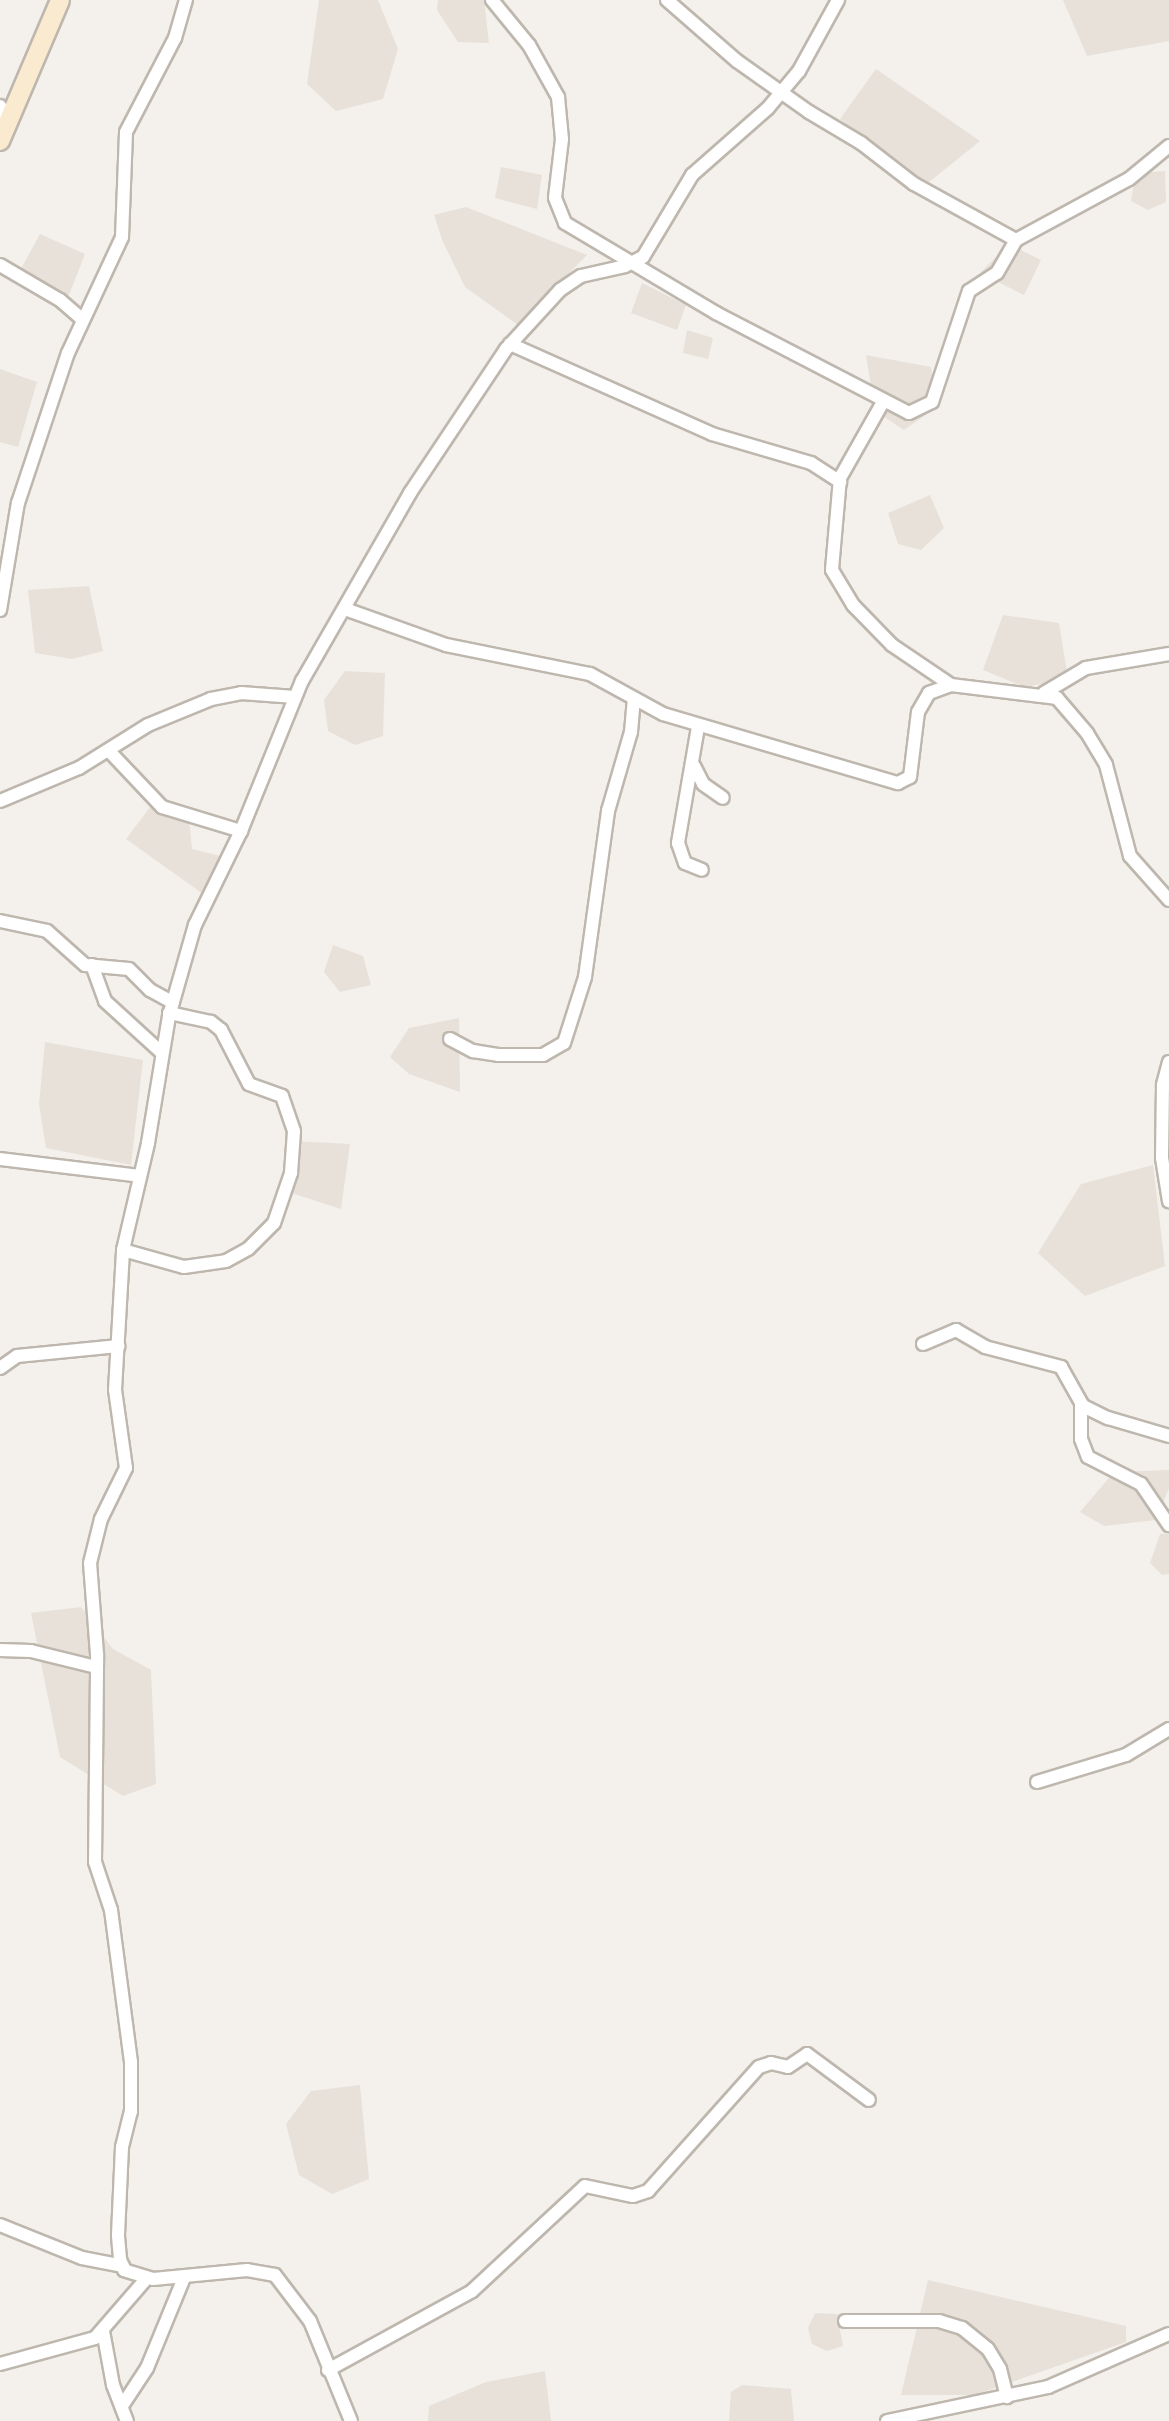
<!DOCTYPE html>
<html>
<head>
<meta charset="utf-8">
<style>
  body { margin:0 }
  #map { position:relative; width:1169px; height:2421px; overflow:hidden; background:#f4f0eb; font-family:Inter,sans-serif }
  div>[style] { position:absolute }
  .residential>* { inset:0; background:#e7e1da }
  .roads { filter:drop-shadow(2px 0 #beb7ae) drop-shadow(-2px 0 #beb7ae) drop-shadow(0 2px #beb7ae) drop-shadow(0 -2px #beb7ae) }
  .street>* { height:12px; margin:-6px; padding:0 6px; transform-origin:6px; border-radius:6px; background:#fff }
  .secondary>* { height:18px; margin:-9px; padding:0 9px; transform-origin:9px; border-radius:9px; background:#f9ead0 }
  span { translate:-50% -50%; white-space:nowrap; text-align:center; line-height:1.15; -webkit-text-stroke:7px #fff; paint-order:stroke }
</style>
</head>
<body>
<div id="map">
  <div class="residential">
    <div style="clip-path:polygon(319px 0,378px 0,398px 49px,383px 99px,336px 111px,307px 84px)"></div>
    <div style="clip-path:polygon(438px 0,484px 0,489px 43px,458px 42px,437px 10px)"></div>
    <div style="clip-path:polygon(1063px 0,1169px 0,1169px 41px,1087px 56px)"></div>
    <div style="clip-path:polygon(876px 69px,980px 141px,923px 187px,840px 119px)"></div>
    <div style="clip-path:polygon(501px 167px,542px 175px,537px 209px,495px 198px)"></div>
    <div style="clip-path:polygon(1165px 171px,1166px 202px,1148px 210px,1131px 201px,1136px 173px)"></div>
    <div style="clip-path:polygon(466px 207px,587px 255px,518px 325px,465px 287px,443px 242px,434px 215px)"></div>
    <div style="clip-path:polygon(40px 234px,85px 254px,67px 300px,15px 280px)"></div>
    <div style="clip-path:polygon(1009px 244px,1041px 260px,1024px 295px,980px 273px)"></div>
    <div style="clip-path:polygon(642px 283px,686px 305px,677px 330px,631px 313px)"></div>
    <div style="clip-path:polygon(687px 330px,713px 338px,708px 359px,683px 353px)"></div>
    <div style="clip-path:polygon(866px 355px,931px 367px,937px 407px,904px 430px,875px 411px)"></div>
    <div style="clip-path:polygon(0 369px,37px 382px,18px 447px,0 442px)"></div>
    <div style="clip-path:polygon(930px 495px,944px 528px,921px 550px,898px 544px,888px 513px)"></div>
    <div style="clip-path:polygon(89px 586px,103px 651px,72px 659px,35px 653px,28px 590px)"></div>
    <div style="clip-path:polygon(1003px 615px,1059px 623px,1068px 679px,1025px 687px,983px 670px)"></div>
    <div style="clip-path:polygon(345px 671px,385px 673px,383px 736px,355px 745px,328px 731px,324px 700px)"></div>
    <div style="clip-path:polygon(157px 798px,188px 809px,192px 849px,220px 856px,203px 894px,126px 839px)"></div>
    <div style="clip-path:polygon(333px 945px,363px 956px,371px 985px,340px 992px,324px 972px)"></div>
    <div style="clip-path:polygon(459px 1018px,460px 1092px,409px 1074px,390px 1057px,409px 1028px)"></div>
    <div style="clip-path:polygon(45px 1042px,143px 1060px,131px 1165px,46px 1148px,39px 1104px)"></div>
    <div style="clip-path:polygon(292px 1141px,350px 1144px,341px 1209px,279px 1189px)"></div>
    <div style="clip-path:polygon(1153px 1165px,1165px 1266px,1085px 1296px,1038px 1253px,1081px 1184px)"></div>
    <div style="clip-path:polygon(1169px 1470px,1169px 1488px,1156px 1520px,1104px 1526px,1080px 1512px,1114px 1472px)"></div>
    <div style="clip-path:polygon(1160px 1534px,1169px 1534px,1169px 1574px,1162px 1575px,1150px 1563px)"></div>
    <div style="clip-path:polygon(81px 1607px,113px 1649px,151px 1670px,156px 1784px,123px 1796px,60px 1757px,31px 1613px)"></div>
    <div style="clip-path:polygon(360px 2085px,369px 2179px,332px 2194px,299px 2175px,286px 2124px,311px 2091px)"></div>
    <div style="clip-path:polygon(928px 2280px,1126px 2326px,1126px 2342px,975px 2395px,901px 2395px)"></div>
    <div style="clip-path:polygon(815px 2313px,837px 2314px,843px 2346px,827px 2351px,812px 2344px,808px 2328px)"></div>
    <div style="clip-path:polygon(545px 2371px,551px 2421px,428px 2421px,429px 2406px,486px 2382px)"></div>
    <div style="clip-path:polygon(742px 2385px,791px 2389px,794px 2421px,729px 2421px,731px 2392px)"></div>
  </div>
  <div class="roads">
    <div class="street">
      <div style="left:492px;top:0;width:58px;rotate:50.6deg"></div>
      <div style="left:529px;top:45px;width:60px;rotate:60.9deg"></div>
      <div style="left:558px;top:97px;width:42px;rotate:84.6deg"></div>
      <div style="left:562px;top:139px;width:59px;rotate:96.8deg"></div>
      <div style="left:555px;top:198px;width:27px;rotate:68deg"></div>
      <div style="left:565px;top:223px;width:176px;rotate:30.8deg"></div>
      <div style="left:716px;top:313px;width:217px;rotate:27.4deg"></div>
      <div style="left:909px;top:413px;width:25px;rotate:-26deg"></div>
      <div style="left:932px;top:402px;width:117px;rotate:-71.6deg"></div>
      <div style="left:969px;top:291px;width:33px;rotate:-33deg"></div>
      <div style="left:997px;top:273px;width:38px;rotate:-60deg"></div>
      <div style="left:1016px;top:240px;width:128px;rotate:-28.4deg"></div>
      <div style="left:1129px;top:179px;width:52px;rotate:-39.5deg"></div>
      <div style="left:667px;top:0;width:93px;rotate:41.1deg"></div>
      <div style="left:737px;top:61px;width:88px;rotate:35.3deg"></div>
      <div style="left:809px;top:112px;width:61px;rotate:30.8deg"></div>
      <div style="left:861px;top:143px;width:67px;rotate:37.7deg"></div>
      <div style="left:914px;top:184px;width:116px;rotate:28.8deg"></div>
      <div style="left:0;top:106px;width:18px;rotate:61deg"></div>
      <div style="left:0;top:265px;width:69px;rotate:30.3deg"></div>
      <div style="left:60px;top:300px;width:29px;rotate:41deg"></div>
      <div style="left:510px;top:344px;width:221px;rotate:24deg"></div>
      <div style="left:712px;top:434px;width:103px;rotate:16.3deg"></div>
      <div style="left:811px;top:463px;width:35px;rotate:33deg"></div>
      <div style="left:883px;top:402px;width:87px;rotate:119.5deg"></div>
      <div style="left:840px;top:478px;width:92px;rotate:95deg"></div>
      <div style="left:832px;top:570px;width:41px;rotate:59deg"></div>
      <div style="left:853px;top:605px;width:56px;rotate:45.7deg"></div>
      <div style="left:892px;top:645px;width:71px;rotate:34.1deg"></div>
      <div style="left:345px;top:609px;width:107px;rotate:19.6deg"></div>
      <div style="left:446px;top:645px;width:147px;rotate:11.4deg"></div>
      <div style="left:590px;top:674px;width:83px;rotate:28.7deg"></div>
      <div style="left:663px;top:714px;width:245px;rotate:16.4deg"></div>
      <div style="left:898px;top:783px;width:13px;rotate:-27deg"></div>
      <div style="left:910px;top:777px;width:65px;rotate:-83deg"></div>
      <div style="left:918px;top:712px;width:22px;rotate:-60deg"></div>
      <div style="left:929px;top:693px;width:23px;rotate:-20deg"></div>
      <div style="left:951px;top:685px;width:107px;rotate:7deg"></div>
      <div style="left:1057px;top:698px;width:46px;rotate:49.4deg"></div>
      <div style="left:1087px;top:733px;width:37px;rotate:59deg"></div>
      <div style="left:1106px;top:765px;width:94px;rotate:75.2deg"></div>
      <div style="left:1130px;top:856px;width:59px;rotate:48.4deg"></div>
      <div style="left:0;top:610px;width:109px;rotate:-80.5deg"></div>
      <div style="left:18px;top:503px;width:158px;rotate:-71.6deg"></div>
      <div style="left:68px;top:353px;width:128px;rotate:-65deg"></div>
      <div style="left:122px;top:237px;width:105px;rotate:-87.8deg"></div>
      <div style="left:126px;top:132px;width:106px;rotate:-62.5deg"></div>
      <div style="left:175px;top:38px;width:40px;rotate:-74deg"></div>
      <div style="left:1044px;top:693px;width:49px;rotate:-30.8deg"></div>
      <div style="left:1086px;top:668px;width:84px;rotate:-9.6deg"></div>
      <div style="left:698px;top:727px;width:118px;rotate:99.8deg"></div>
      <div style="left:678px;top:843px;width:21px;rotate:71deg"></div>
      <div style="left:685px;top:863px;width:18px;rotate:22deg"></div>
      <div style="left:110px;top:752px;width:76px;rotate:46.6deg"></div>
      <div style="left:162px;top:807px;width:83px;rotate:16.9deg"></div>
      <div style="left:694px;top:766px;width:20px;rotate:63deg"></div>
      <div style="left:703px;top:784px;width:24px;rotate:35deg"></div>
      <div style="left:0;top:801px;width:86px;rotate:-22.7deg"></div>
      <div style="left:79px;top:768px;width:81px;rotate:-31.9deg"></div>
      <div style="left:148px;top:725px;width:68px;rotate:-22.4deg"></div>
      <div style="left:211px;top:699px;width:31px;rotate:-11deg"></div>
      <div style="left:241px;top:693px;width:54px;rotate:4.2deg"></div>
      <div style="left:0;top:921px;width:48px;rotate:12deg"></div>
      <div style="left:47px;top:931px;width:51px;rotate:41.8deg"></div>
      <div style="left:85px;top:965px;width:44px;rotate:5.2deg"></div>
      <div style="left:129px;top:969px;width:30px;rotate:45deg"></div>
      <div style="left:150px;top:990px;width:26px;rotate:29deg"></div>
      <div style="left:92px;top:965px;width:38px;rotate:70deg"></div>
      <div style="left:105px;top:1001px;width:77px;rotate:42.4deg"></div>
      <div style="left:450px;top:1039px;width:26px;rotate:28deg"></div>
      <div style="left:473px;top:1051px;width:25px;rotate:9deg"></div>
      <div style="left:498px;top:1055px;width:45px"></div>
      <div style="left:543px;top:1055px;width:24px;rotate:-30deg"></div>
      <div style="left:564px;top:1043px;width:69px;rotate:-72.3deg"></div>
      <div style="left:585px;top:977px;width:168px;rotate:-82.1deg"></div>
      <div style="left:608px;top:811px;width:82px;rotate:-73.8deg"></div>
      <div style="left:631px;top:732px;width:32px;rotate:-85deg"></div>
      <div style="left:1169px;top:1062px;width:24px;rotate:105deg"></div>
      <div style="left:1163px;top:1085px;width:73px;rotate:90.8deg"></div>
      <div style="left:1162px;top:1158px;width:44px;rotate:80.8deg"></div>
      <div style="left:0;top:1159px;width:141px;rotate:6.9deg"></div>
      <div style="left:123px;top:1250px;width:63px;rotate:15.6deg"></div>
      <div style="left:184px;top:1267px;width:42px;rotate:-8.1deg"></div>
      <div style="left:226px;top:1261px;width:26px;rotate:-29deg"></div>
      <div style="left:249px;top:1248px;width:35px;rotate:-45deg"></div>
      <div style="left:274px;top:1223px;width:53px;rotate:-71.2deg"></div>
      <div style="left:291px;top:1173px;width:42px;rotate:-85.9deg"></div>
      <div style="left:294px;top:1131px;width:37px;rotate:-109deg"></div>
      <div style="left:282px;top:1096px;width:35px;rotate:-160deg"></div>
      <div style="left:249px;top:1084px;width:61px;rotate:-117.4deg"></div>
      <div style="left:221px;top:1030px;width:13px;rotate:-141deg"></div>
      <div style="left:211px;top:1022px;width:43px;rotate:-167.9deg"></div>
      <div style="left:923px;top:1344px;width:36px;rotate:-23deg"></div>
      <div style="left:956px;top:1330px;width:34px;rotate:30deg"></div>
      <div style="left:985px;top:1347px;width:79px;rotate:14.7deg"></div>
      <div style="left:1061px;top:1367px;width:45px;rotate:60.6deg"></div>
      <div style="left:1083px;top:1406px;width:28px;rotate:26deg"></div>
      <div style="left:1108px;top:1418px;width:64px;rotate:16.4deg"></div>
      <div style="left:0;top:1368px;width:21px;rotate:-35deg"></div>
      <div style="left:17px;top:1356px;width:102px;rotate:-5.6deg"></div>
      <div style="left:1081px;top:1403px;width:36px;rotate:90deg"></div>
      <div style="left:1081px;top:1439px;width:19px;rotate:69deg"></div>
      <div style="left:1088px;top:1457px;width:59px;rotate:27deg"></div>
      <div style="left:1141px;top:1484px;width:50px;rotate:55.7deg"></div>
      <div style="left:0;top:1650px;width:31px;rotate:2deg"></div>
      <div style="left:31px;top:1651px;width:67px;rotate:13.8deg"></div>
      <div style="left:1037px;top:1782px;width:93px;rotate:-16.9deg"></div>
      <div style="left:1126px;top:1755px;width:50px;rotate:-31.2deg"></div>
      <div style="left:0;top:2225px;width:88px;rotate:21.9deg"></div>
      <div style="left:82px;top:2258px;width:42px;rotate:11deg"></div>
      <div style="left:845px;top:2321px;width:94px"></div>
      <div style="left:939px;top:2321px;width:24px;rotate:17deg"></div>
      <div style="left:962px;top:2328px;width:33px;rotate:39deg"></div>
      <div style="left:988px;top:2349px;width:23px;rotate:59deg"></div>
      <div style="left:1000px;top:2369px;width:29px;rotate:76deg"></div>
      <div style="left:103px;top:2331px;width:55px;rotate:79.5deg"></div>
      <div style="left:113px;top:2385px;width:39px;rotate:69deg"></div>
      <div style="left:0;top:2364px;width:98px;rotate:-15.3deg"></div>
      <div style="left:95px;top:2338px;width:79px;rotate:-49.1deg"></div>
      <div style="left:328px;top:2370px;width:164px;rotate:-28.7deg"></div>
      <div style="left:472px;top:2291px;width:154px;rotate:-42.9deg"></div>
      <div style="left:585px;top:2186px;width:49px;rotate:11.8deg"></div>
      <div style="left:633px;top:2196px;width:16px;rotate:-18deg"></div>
      <div style="left:648px;top:2191px;width:166px;rotate:-48.2deg"></div>
      <div style="left:759px;top:2067px;width:13px;rotate:-18deg"></div>
      <div style="left:771px;top:2063px;width:17px;rotate:13deg"></div>
      <div style="left:788px;top:2067px;width:23px;rotate:-34deg"></div>
      <div style="left:807px;top:2054px;width:77px;rotate:36.6deg"></div>
      <div style="left:122px;top:2406px;width:45px;rotate:-56.7deg"></div>
      <div style="left:147px;top:2368px;width:97px;rotate:-67.7deg"></div>
      <div style="left:351px;top:2421px;width:108px;rotate:-112.3deg"></div>
      <div style="left:310px;top:2321px;width:58px;rotate:-127.3deg"></div>
      <div style="left:275px;top:2275px;width:28px;rotate:-170deg"></div>
      <div style="left:247px;top:2270px;width:94px;rotate:174.5deg"></div>
      <div style="left:153px;top:2279px;width:30px;rotate:-163deg"></div>
      <div style="left:124px;top:2270px;width:12px;rotate:-110deg"></div>
      <div style="left:120px;top:2259px;width:24px;rotate:-95deg"></div>
      <div style="left:118px;top:2235px;width:88px;rotate:-87.4deg"></div>
      <div style="left:122px;top:2147px;width:36px;rotate:-76deg"></div>
      <div style="left:131px;top:2112px;width:50px;rotate:-90deg"></div>
      <div style="left:131px;top:2062px;width:153px;rotate:-97.5deg"></div>
      <div style="left:111px;top:1910px;width:51px;rotate:-108.4deg"></div>
      <div style="left:95px;top:1862px;width:208px;rotate:-89.4deg"></div>
      <div style="left:97px;top:1654px;width:91px;rotate:-94.4deg"></div>
      <div style="left:90px;top:1563px;width:45px;rotate:-76deg"></div>
      <div style="left:101px;top:1519px;width:57px;rotate:-63.9deg"></div>
      <div style="left:126px;top:1468px;width:79px;rotate:-98deg"></div>
      <div style="left:115px;top:1390px;width:140px;rotate:-86.7deg"></div>
      <div style="left:123px;top:1250px;width:110px;rotate:-76.8deg"></div>
      <div style="left:148px;top:1143px;width:129px;rotate:-80.6deg"></div>
      <div style="left:169px;top:1016px;width:95px;rotate:-74.1deg"></div>
      <div style="left:195px;top:925px;width:105px;rotate:-63.9deg"></div>
      <div style="left:241px;top:831px;width:162px;rotate:-67.9deg"></div>
      <div style="left:302px;top:681px;width:217px;rotate:-60.1deg"></div>
      <div style="left:410px;top:493px;width:173px;rotate:-56.3deg"></div>
      <div style="left:506px;top:349px;width:80px;rotate:-47.5deg"></div>
      <div style="left:560px;top:290px;width:25px;rotate:-34deg"></div>
      <div style="left:581px;top:276px;width:45px;rotate:-12.8deg"></div>
      <div style="left:625px;top:266px;width:20px;rotate:-27deg"></div>
      <div style="left:643px;top:257px;width:96px;rotate:-59.1deg"></div>
      <div style="left:692px;top:175px;width:101px;rotate:-41.4deg"></div>
      <div style="left:768px;top:108px;width:48px;rotate:-50deg"></div>
      <div style="left:799px;top:71px;width:81px;rotate:-61.2deg"></div>
      <div style="left:887px;top:2421px;width:165px;rotate:-11.9deg"></div>
      <div style="left:1048px;top:2387px;width:132px;rotate:-23.7deg"></div>
    </div>
    <div class="secondary">
      <div style="left:0;top:141px;width:153px;rotate:-66.9deg"></div>
    </div>
  </div>
</div>
</body>
</html>
